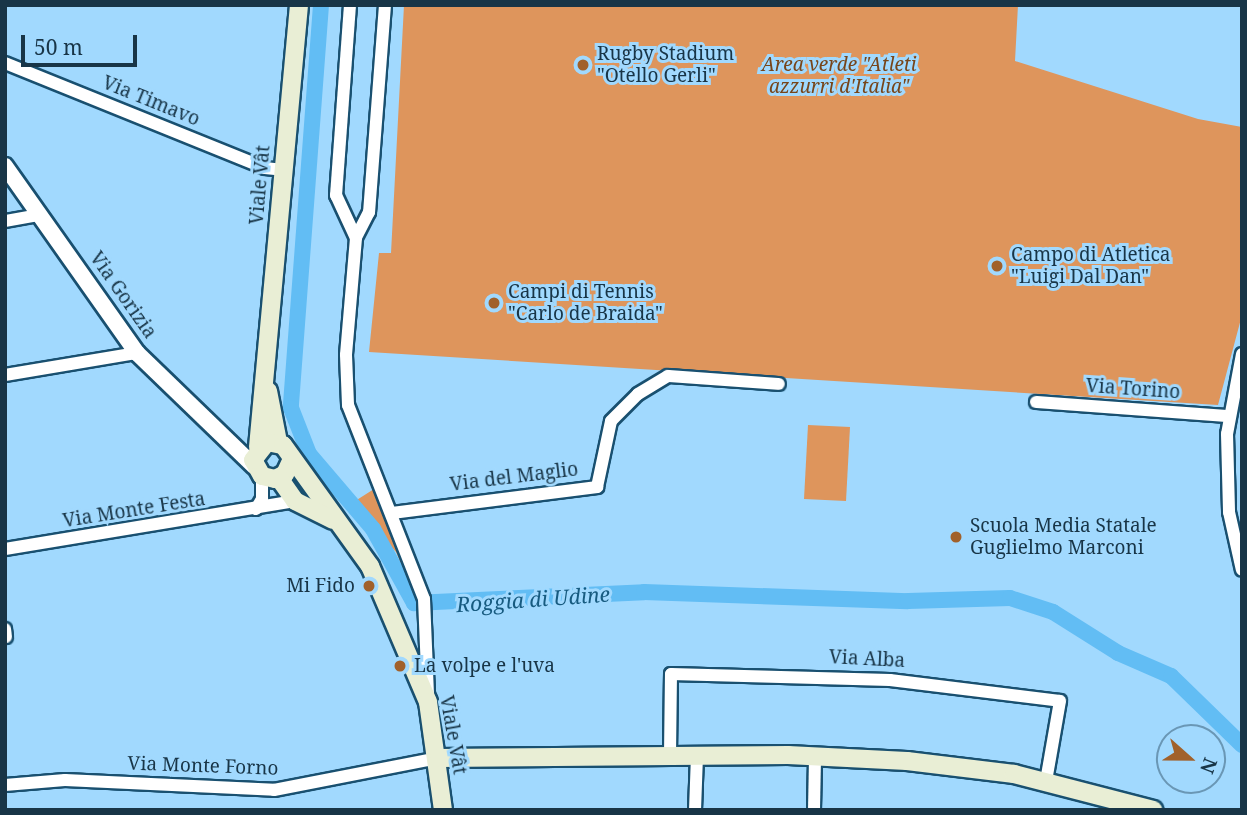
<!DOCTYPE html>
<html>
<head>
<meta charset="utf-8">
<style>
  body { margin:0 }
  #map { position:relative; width:1247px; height:815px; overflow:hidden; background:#a1d9fe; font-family:"Noto Serif",serif }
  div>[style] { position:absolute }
  .green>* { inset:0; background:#de955c }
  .canal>* { height:16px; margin:-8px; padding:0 8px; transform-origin:8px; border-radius:8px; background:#62bdf4 }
  .roads { filter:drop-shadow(2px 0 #195070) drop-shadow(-2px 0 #195070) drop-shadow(0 2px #195070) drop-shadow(0 -2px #195070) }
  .minor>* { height:12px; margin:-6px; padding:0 6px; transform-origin:6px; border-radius:6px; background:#fff }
  .tertiary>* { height:16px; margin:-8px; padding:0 8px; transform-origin:8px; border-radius:8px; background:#fff }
  .secondary>* { height:18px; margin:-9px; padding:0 9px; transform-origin:9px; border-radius:9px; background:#e9eed5 }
  .dots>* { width:19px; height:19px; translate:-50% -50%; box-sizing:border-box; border:4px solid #a1d9fe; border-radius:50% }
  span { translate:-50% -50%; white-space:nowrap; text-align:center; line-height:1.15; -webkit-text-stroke:6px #a1d9fe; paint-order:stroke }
  .poi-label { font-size:19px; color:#183547 }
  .left { translate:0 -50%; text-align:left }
  .right { translate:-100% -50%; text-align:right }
  .park-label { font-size:19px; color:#77451a; font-style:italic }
  .street-label { font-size:19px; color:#183547 }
  .water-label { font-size:21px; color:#175b80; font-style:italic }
  .frame { position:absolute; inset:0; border:7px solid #183547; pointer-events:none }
  .north { position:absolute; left:1156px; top:724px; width:70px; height:70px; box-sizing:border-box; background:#a1d9fe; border:2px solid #6a97b5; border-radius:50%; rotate:111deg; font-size:19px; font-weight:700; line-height:28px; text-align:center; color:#183547 }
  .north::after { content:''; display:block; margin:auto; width:24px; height:32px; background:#a1612b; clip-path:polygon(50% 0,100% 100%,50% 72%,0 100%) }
  .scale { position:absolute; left:21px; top:35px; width:116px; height:32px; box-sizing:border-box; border:4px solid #183547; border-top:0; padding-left:9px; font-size:21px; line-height:24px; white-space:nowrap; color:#183547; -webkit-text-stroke:5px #a1d9fe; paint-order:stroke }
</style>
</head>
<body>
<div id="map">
  <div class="green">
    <div style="clip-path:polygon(404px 5px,1018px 5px,1015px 61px,1198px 119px,1242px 127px,1242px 315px,1218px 405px,369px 352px,379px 253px,391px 253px)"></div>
    <div style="clip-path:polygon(808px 425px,850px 427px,846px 501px,804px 499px)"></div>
    <div style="clip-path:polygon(374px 489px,400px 550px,417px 600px,396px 552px,352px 503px)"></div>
  </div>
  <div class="canal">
    <div style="left:321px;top:5px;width:404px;rotate:94.3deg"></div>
    <div style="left:291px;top:408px;width:49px;rotate:68.6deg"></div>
    <div style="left:309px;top:454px;width:99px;rotate:49.5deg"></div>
    <div style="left:373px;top:529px;width:85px;rotate:61deg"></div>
    <div style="left:414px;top:603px;width:230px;rotate:-2.7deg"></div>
    <div style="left:644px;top:592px;width:264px;rotate:2deg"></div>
    <div style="left:908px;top:601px;width:102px;rotate:-1.7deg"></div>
    <div style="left:1010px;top:598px;width:45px;rotate:18deg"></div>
    <div style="left:1053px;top:612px;width:77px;rotate:32.2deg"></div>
    <div style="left:1118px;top:653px;width:58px;rotate:23.5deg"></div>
    <div style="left:1171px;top:676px;width:99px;rotate:44.2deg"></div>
  </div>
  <div class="roads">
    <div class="minor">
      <div style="left:350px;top:5px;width:191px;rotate:94.2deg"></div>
      <div style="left:336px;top:195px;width:47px;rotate:65.1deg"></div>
      <div style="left:385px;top:5px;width:208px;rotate:94.4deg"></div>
      <div style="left:369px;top:212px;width:29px;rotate:117deg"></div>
      <div style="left:356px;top:238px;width:117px;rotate:94.9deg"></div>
      <div style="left:346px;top:355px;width:50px;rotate:87.7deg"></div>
      <div style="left:348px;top:405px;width:208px;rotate:68.6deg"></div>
      <div style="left:424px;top:599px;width:96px;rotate:87.6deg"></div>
      <div style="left:5px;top:63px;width:280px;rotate:22deg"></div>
      <div style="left:265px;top:168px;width:18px;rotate:6deg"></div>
      <div style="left:5px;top:221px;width:36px;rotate:-10deg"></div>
      <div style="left:1242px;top:354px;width:81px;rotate:100.6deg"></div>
      <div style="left:1227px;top:434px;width:78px;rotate:88.5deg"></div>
      <div style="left:1229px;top:512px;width:59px;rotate:77.4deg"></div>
      <div style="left:5px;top:375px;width:134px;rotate:-9.5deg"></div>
      <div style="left:1036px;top:402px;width:192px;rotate:4.2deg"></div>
      <div style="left:256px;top:509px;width:12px;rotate:-59deg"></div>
      <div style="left:262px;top:499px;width:23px;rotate:-90deg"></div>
      <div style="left:392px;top:513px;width:207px;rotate:-7.2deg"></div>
      <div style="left:597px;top:487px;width:67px;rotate:-78deg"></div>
      <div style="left:611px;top:421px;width:38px;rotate:-45deg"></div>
      <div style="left:638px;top:394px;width:35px;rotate:-31deg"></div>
      <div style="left:668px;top:376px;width:111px;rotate:4.1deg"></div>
      <div style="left:5px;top:549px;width:294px;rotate:-9.4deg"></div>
      <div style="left:5px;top:629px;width:8px;rotate:83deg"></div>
      <div style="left:670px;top:755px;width:81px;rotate:-89.3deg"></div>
      <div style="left:671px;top:674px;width:219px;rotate:1.6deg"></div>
      <div style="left:890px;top:680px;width:171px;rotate:7deg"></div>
      <div style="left:1060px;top:701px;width:81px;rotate:99.9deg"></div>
      <div style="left:5px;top:785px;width:60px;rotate:-4.8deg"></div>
      <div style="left:65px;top:780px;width:209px;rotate:2.7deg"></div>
      <div style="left:274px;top:790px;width:168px;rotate:-11deg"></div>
      <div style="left:695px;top:810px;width:55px;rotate:-87.9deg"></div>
      <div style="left:814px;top:810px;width:53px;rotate:-88.9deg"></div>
    </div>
    <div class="tertiary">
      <div style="left:5px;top:166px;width:229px;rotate:54.8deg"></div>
      <div style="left:137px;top:353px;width:163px;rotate:44deg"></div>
    </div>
    <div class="secondary">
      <div style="left:268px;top:391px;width:52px;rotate:78.9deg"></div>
      <div style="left:258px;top:447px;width:444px;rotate:-84.7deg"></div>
      <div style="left:291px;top:461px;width:14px;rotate:115deg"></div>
      <div style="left:285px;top:474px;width:11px;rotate:153deg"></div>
      <div style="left:275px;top:479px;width:13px;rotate:-167deg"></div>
      <div style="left:262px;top:476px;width:18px;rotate:-119deg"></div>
      <div style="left:253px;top:460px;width:23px;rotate:-52deg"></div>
      <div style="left:267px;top:442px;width:16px;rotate:11deg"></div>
      <div style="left:283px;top:445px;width:149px;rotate:54.3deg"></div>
      <div style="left:370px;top:566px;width:148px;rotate:66.9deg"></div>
      <div style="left:428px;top:702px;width:109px;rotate:82.1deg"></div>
      <div style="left:279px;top:478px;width:28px;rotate:55deg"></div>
      <div style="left:295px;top:501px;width:42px;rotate:26.6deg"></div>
      <div style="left:439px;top:758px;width:349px;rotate:-0.5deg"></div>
      <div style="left:788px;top:755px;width:119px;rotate:2.9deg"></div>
      <div style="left:907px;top:761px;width:108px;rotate:6.9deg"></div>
      <div style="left:1014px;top:774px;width:144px;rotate:14.5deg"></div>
    </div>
  </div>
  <div class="dots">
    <div style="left:583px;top:65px;background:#a1612b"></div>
    <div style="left:997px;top:266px;background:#a1612b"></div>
    <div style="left:494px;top:303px;background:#a1612b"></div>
    <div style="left:956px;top:537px;background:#a1612b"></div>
    <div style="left:369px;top:586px;background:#a1612b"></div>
    <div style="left:400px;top:666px;background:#a1612b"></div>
  </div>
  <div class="poi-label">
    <span class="left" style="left:597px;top:65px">Rugby Stadium<br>"Otello Gerli"</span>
    <span class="left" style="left:1011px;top:266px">Campo di Atletica<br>"Luigi Dal Dan"</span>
    <span class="left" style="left:508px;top:303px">Campi di Tennis<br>"Carlo de Braida"</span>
    <span class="left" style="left:970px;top:537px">Scuola Media Statale<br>Guglielmo Marconi</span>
    <span class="right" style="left:355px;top:586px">Mi Fido</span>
    <span class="left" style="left:414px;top:666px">La volpe e l'uva</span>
  </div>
  <div class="park-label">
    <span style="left:839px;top:76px">Area verde "Atleti<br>azzurri d'Italia"</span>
  </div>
  <div class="street-label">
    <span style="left:151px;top:101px;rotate:22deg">Via Timavo</span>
    <span style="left:260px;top:185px;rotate:-85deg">Viale Vât</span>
    <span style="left:123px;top:295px;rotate:55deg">Via Gorizia</span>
    <span style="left:1133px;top:389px;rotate:4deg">Via Torino</span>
    <span style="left:514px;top:477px;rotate:-7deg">Via del Maglio</span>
    <span style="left:134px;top:510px;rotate:-9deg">Via Monte Festa</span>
    <span style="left:867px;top:659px;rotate:3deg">Via Alba</span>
    <span style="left:453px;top:735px;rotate:80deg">Viale Vât</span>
    <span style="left:203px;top:766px;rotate:2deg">Via Monte Forno</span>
  </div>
  <div class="water-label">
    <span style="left:533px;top:599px;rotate:-4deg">Roggia di Udine</span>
  </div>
  <div class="frame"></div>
  <div class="north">N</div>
  <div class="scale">50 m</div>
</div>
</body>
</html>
